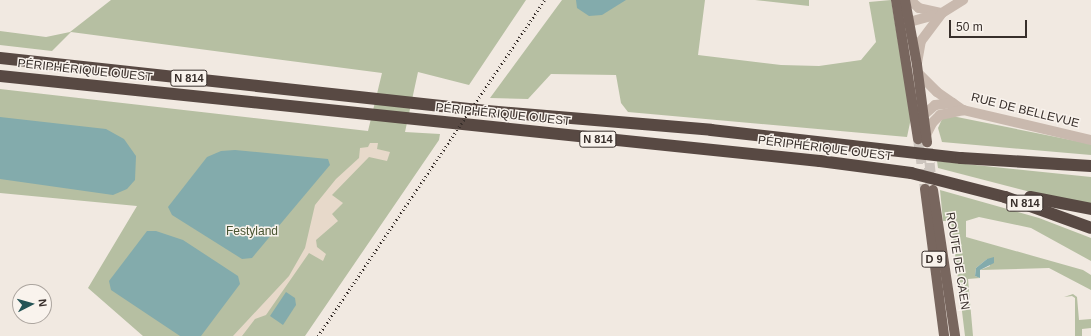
<!DOCTYPE html>
<html>
<head>
<meta charset="utf-8">
<style>
  body { margin:0 }
  #map { position:relative; width:1091px; height:336px; overflow:hidden; background:#f1e9e1; font-family:Helvetica,sans-serif }
  div>[style] { position:absolute }
  .green>* { inset:0; background:#b6bfa2 }
  .plaza>* { inset:0; background:#e7d9ca }
  .water>* { inset:0; background:#83abac }
  .primary-tunnel>* { height:10px; margin-top:-5px; transform-origin:0; background:repeating-linear-gradient(90deg,#ccc4bd 0 10px,transparent 0 15px) }
  .street>* { height:10px; margin:-5px; padding:0 5px; transform-origin:5px; border-radius:5px; background:#c9b9ae }
  .primary>* { height:10px; margin:-5px; padding:0 5px; transform-origin:5px; border-radius:5px; background:#78665e }
  .highway>* { height:12px; margin:-6px; padding:0 6px; transform-origin:6px; border-radius:6px; background:#584943 }
  .rail>* { height:3px; margin-top:-1.5px; transform-origin:0; background:repeating-linear-gradient(90deg,#382f2b 0 1px,transparent 0 4px) }
  span { translate:-50% -50%; white-space:nowrap; text-align:center; line-height:1.15; -webkit-text-stroke:3px #f9f3ed; paint-order:stroke }
  .shield-label span { padding:1px 3px; background:#f9f3ed; border:1px solid; border-radius:3px; -webkit-text-stroke-width:0 }
  .shield-label { font-size:11px; color:#382f2b; font-weight:700 }
  .street-label { font-size:12px; color:#382f2b }
  .park-label { font-size:12px; color:#485432 }
  .north { position:absolute; left:12px; top:284px; width:40px; height:40px; box-sizing:border-box; background:#f9f3ed; border:1px solid #aca59f; border-radius:50%; rotate:84deg; font-size:11px; font-weight:700; line-height:16px; text-align:center; color:#382f2b }
  .north::after { content:''; display:block; margin:auto; width:14px; height:18px; background:#255456; clip-path:polygon(50% 0,100% 100%,50% 72%,0 100%) }
  .scale { position:absolute; left:949px; top:20px; width:78px; height:18px; box-sizing:border-box; border:2px solid #382f2b; border-top:0; padding-left:5px; font-size:12px; line-height:14px; white-space:nowrap; color:#382f2b; -webkit-text-stroke:3px #f9f3ed; paint-order:stroke }
</style>
</head>
<body>
<div id="map">
  <div class="green">
    <div style="clip-path:polygon(111px 0,526px 0,469px 85px,418px 72px,405px 132px,440px 134px,439px 140px,305px 336px,143px 336px,88px 288px,137px 206px,0 193px,0 89px,368px 131px,382px 73px,71px 32px,52px 51px,0 45px,0 31px,46px 37px,70px 32px)"></div>
    <div style="clip-path:polygon(562px 0,705px 0,698px 55px,781px 65px,819px 66px,861px 60px,876px 42px,869px 2px,891px 0,911px 118px,907px 137px,628px 112px,621px 103px,616px 75px,551px 74px,528px 99px,490px 98px)"></div>
    <div style="clip-path:polygon(755px 0,809px 0,809px 6px)"></div>
    <div style="clip-path:polygon(952px 116px,1091px 144px,1091px 155px,942px 142px,938px 128px,943px 117px)"></div>
    <div style="clip-path:polygon(937px 161px,1091px 177px,1091px 204px,1062px 200px,938px 168px)"></div>
    <div style="clip-path:polygon(940px 190px,1039px 218px,1091px 238px,1091px 261px,1031px 228px,979px 217px,966px 221px,966px 237px,1083px 270px,1091px 275px,1091px 290px,1049px 268px,980px 270px,990px 266px,987px 259px,976px 268px,975px 276px,980px 278px,968px 279px,973px 336px,965px 336px,951px 221px,943px 221px)"></div>
    <div style="clip-path:polygon(1073px 294px,1077px 297px,1079px 320px,1091px 319px,1091px 328px,1082px 329px,1082px 336px,1075px 336px,1075px 298px,1072px 296px,1064px 297px)"></div>
  </div>
  <div class="plaza">
    <div style="clip-path:polygon(370px 143px,378px 143px,377px 149px,390px 152px,387px 161px,369px 157px,332px 195px,343px 203px,332px 214px,338px 221px,316px 240px,317px 247px,326px 254px,323px 261px,309px 253px,266px 315px,255px 319px,242px 336px,233px 336px,289px 276px,305px 248px,315px 205px,336px 179px,359px 158px,360px 148px,368px 147px)"></div>
  </div>
  <div class="water">
    <div style="clip-path:polygon(576px 0,626px 0,602px 15px,589px 16px,577px 8px)"></div>
    <div style="clip-path:polygon(0 117px,106px 129px,124px 139px,136px 156px,135px 180px,127px 189px,113px 195px,0 179px)"></div>
    <div style="clip-path:polygon(235px 150px,328px 159px,330px 165px,252px 258px,242px 259px,172px 215px,168px 207px,207px 157px,221px 151px)"></div>
    <div style="clip-path:polygon(147px 231px,156px 231px,183px 240px,238px 276px,240px 284px,201px 336px,180px 336px,111px 290px,109px 281px)"></div>
    <div style="clip-path:polygon(994px 257px,994px 263px,980px 270px,980px 278px,975px 276px,976px 268px,987px 259px)"></div>
    <div style="clip-path:polygon(286px 292px,295px 298px,296px 305px,283px 325px,270px 316px)"></div>
  </div>
  <div class="primary-tunnel">
    <div style="left:918px;top:139px;width:50px;rotate:82deg"></div>
    <div style="left:928px;top:148px;width:36px;rotate:84deg"></div>
  </div>
  <div class="street">
    <div style="left:910px;top:0;width:12px;rotate:42deg"></div>
    <div style="left:919px;top:8px;width:22px;rotate:13deg"></div>
    <div style="left:902px;top:24px;width:41px;rotate:-15.4deg"></div>
    <div style="left:942px;top:13px;width:25px;rotate:-32deg"></div>
    <div style="left:917px;top:63px;width:22px;rotate:-80deg"></div>
    <div style="left:921px;top:41px;width:35px;rotate:-53deg"></div>
    <div style="left:918px;top:73px;width:27px;rotate:45deg"></div>
    <div style="left:937px;top:92px;width:32px;rotate:35deg"></div>
    <div style="left:963px;top:110px;width:131px;rotate:13.2deg"></div>
    <div style="left:919px;top:119px;width:21px;rotate:-41deg"></div>
    <div style="left:935px;top:105px;width:18px;rotate:-6deg"></div>
    <div style="left:926px;top:135px;width:13px;rotate:-63deg"></div>
    <div style="left:932px;top:123px;width:11px;rotate:-45deg"></div>
    <div style="left:940px;top:115px;width:24px;rotate:-12deg"></div>
  </div>
  <div class="primary">
    <div style="left:896px;top:0;width:141px;rotate:81deg"></div>
    <div style="left:905px;top:0;width:66px;rotate:79.5deg"></div>
    <div style="left:917px;top:65px;width:78px;rotate:82.6deg"></div>
    <div style="left:925px;top:189px;width:148px;rotate:82.6deg"></div>
    <div style="left:933px;top:190px;width:148px;rotate:81.4deg"></div>
  </div>
  <div class="highway">
    <div style="left:0;top:58px;width:490px;rotate:6.2deg"></div>
    <div style="left:487px;top:111px;width:225px;rotate:4.8deg"></div>
    <div style="left:711px;top:130px;width:252px;rotate:6.4deg"></div>
    <div style="left:961px;top:158px;width:130px;rotate:3.5deg"></div>
    <div style="left:0;top:76px;width:824px;rotate:5.92deg"></div>
    <div style="left:820px;top:161px;width:92px;rotate:7.5deg"></div>
    <div style="left:911px;top:173px;width:97px;rotate:14.3deg"></div>
    <div style="left:1005px;top:197px;width:91px;rotate:19.8deg"></div>
    <div style="left:1030px;top:197px;width:62px;rotate:11.1deg"></div>
  </div>
  <div class="rail">
    <div style="left:318px;top:336px;width:405px;rotate:-56deg"></div>
  </div>
  <div class="shield-label">
    <span style="left:189px;top:78px">N 814</span>
    <span style="left:598px;top:139px">N 814</span>
    <span style="left:1025px;top:203px">N 814</span>
    <span style="left:934px;top:259px">D 9</span>
  </div>
  <div class="street-label">
    <span style="left:85px;top:71px;rotate:6deg">PÉRIPHÉRIQUE OUEST</span>
    <span style="left:1025px;top:111px;rotate:14deg">RUE DE BELLEVUE</span>
    <span style="left:503px;top:115px;rotate:6deg">PÉRIPHÉRIQUE OUEST</span>
    <span style="left:825px;top:149px;rotate:7deg">PÉRIPHÉRIQUE OUEST</span>
    <span style="left:957px;top:261px;rotate:81deg">ROUTE DE CAEN</span>
  </div>
  <div class="park-label">
    <span style="left:252px;top:232px">Festyland</span>
  </div>
  <div class="north">N</div>
  <div class="scale">50 m</div>
</div>
</body>
</html>
